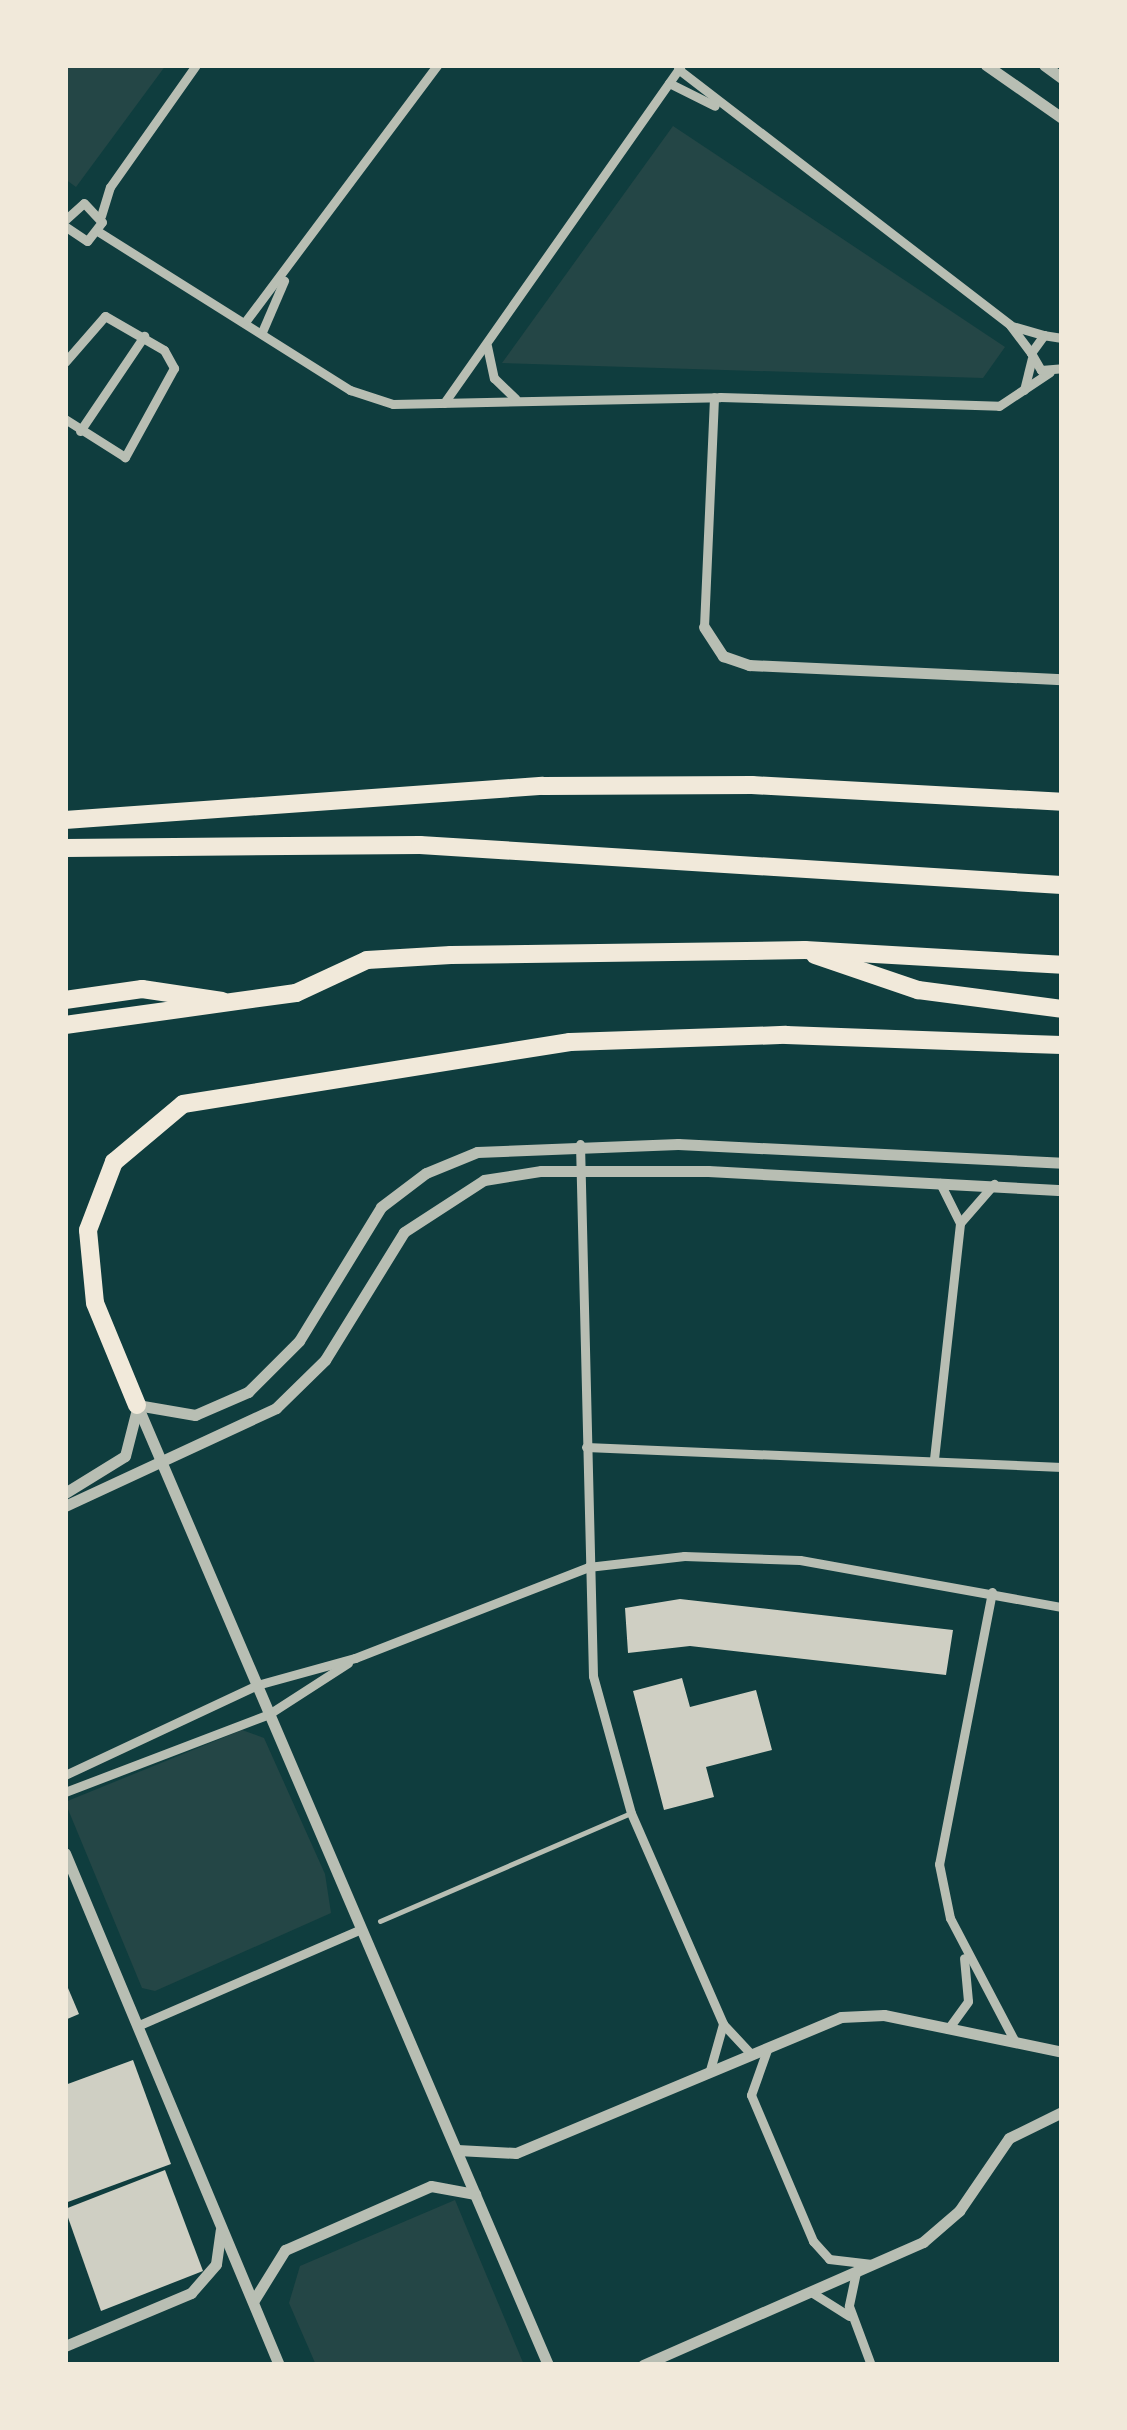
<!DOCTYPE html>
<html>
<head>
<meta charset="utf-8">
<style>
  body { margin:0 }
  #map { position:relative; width:1127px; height:2430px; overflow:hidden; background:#0f3d3e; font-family:"Titillium Web",sans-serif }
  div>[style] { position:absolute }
  .green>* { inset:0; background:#244646 }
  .building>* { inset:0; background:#cfcfc3 }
  .service>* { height:5px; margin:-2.5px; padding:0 2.5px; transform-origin:2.5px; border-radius:2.5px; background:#b8beb3 }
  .minor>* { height:9px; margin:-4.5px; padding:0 4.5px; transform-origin:4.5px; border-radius:4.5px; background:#b8beb3 }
  .tertiary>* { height:11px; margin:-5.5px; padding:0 5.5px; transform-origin:5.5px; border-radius:5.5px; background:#b8beb3 }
  .motorway>* { height:18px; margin:-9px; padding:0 9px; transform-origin:9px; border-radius:9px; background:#f1e9da }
  span { translate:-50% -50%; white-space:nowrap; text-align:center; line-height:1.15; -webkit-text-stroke:8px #f1e9da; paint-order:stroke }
  .frame { position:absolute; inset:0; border:68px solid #f1e9da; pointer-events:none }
</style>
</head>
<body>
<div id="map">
  <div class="green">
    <div style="clip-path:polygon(65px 65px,166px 65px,76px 187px,65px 179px)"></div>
    <div style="clip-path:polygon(673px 126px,1005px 347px,983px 378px,502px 363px)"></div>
    <div style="clip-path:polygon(242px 1730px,264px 1738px,325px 1874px,331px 1913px,155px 1991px,142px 1988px,65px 1802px)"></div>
    <div style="clip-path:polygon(455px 2200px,524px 2365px,316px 2365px,289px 2303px,300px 2266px)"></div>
  </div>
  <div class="building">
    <div style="clip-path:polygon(680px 1599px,953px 1630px,946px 1675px,690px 1646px,628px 1653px,625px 1608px)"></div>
    <div style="clip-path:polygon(682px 1678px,690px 1707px,756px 1690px,772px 1750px,706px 1767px,714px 1797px,664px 1810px,633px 1691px)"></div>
    <div style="clip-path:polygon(65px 1981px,79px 2014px,65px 2020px)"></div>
    <div style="clip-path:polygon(133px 2060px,171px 2164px,65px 2203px,65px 2085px)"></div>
    <div style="clip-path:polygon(165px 2170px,203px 2271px,101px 2311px,65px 2209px)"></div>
  </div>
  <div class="service">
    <div style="left:380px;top:1921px;width:273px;rotate:-23.3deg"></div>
  </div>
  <div class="minor">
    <div style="left:678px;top:69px;width:419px;rotate:37.6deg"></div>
    <div style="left:1010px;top:325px;width:35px;rotate:53deg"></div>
    <div style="left:669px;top:83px;width:51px;rotate:26.6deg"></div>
    <div style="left:101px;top:216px;width:30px;rotate:-73deg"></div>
    <div style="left:110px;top:187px;width:149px;rotate:-54.8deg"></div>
    <div style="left:65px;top:220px;width:25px;rotate:-42deg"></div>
    <div style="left:84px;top:203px;width:26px;rotate:47deg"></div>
    <div style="left:102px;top:222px;width:24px;rotate:128deg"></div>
    <div style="left:87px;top:241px;width:27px;rotate:-146deg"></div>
    <div style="left:99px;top:232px;width:297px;rotate:32.2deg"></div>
    <div style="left:350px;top:390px;width:45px;rotate:18deg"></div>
    <div style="left:393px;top:404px;width:327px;rotate:-1.2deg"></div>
    <div style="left:720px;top:397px;width:279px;rotate:1.8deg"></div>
    <div style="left:999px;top:406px;width:61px;rotate:-33.7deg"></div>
    <div style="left:245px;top:322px;width:321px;rotate:-53.2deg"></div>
    <div style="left:1012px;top:326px;width:33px;rotate:16deg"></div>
    <div style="left:262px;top:332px;width:56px;rotate:-66.7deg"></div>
    <div style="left:1062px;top:338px;width:18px;rotate:-171deg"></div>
    <div style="left:1044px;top:335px;width:22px;rotate:126deg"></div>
    <div style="left:1031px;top:353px;width:20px;rotate:60deg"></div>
    <div style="left:1041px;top:370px;width:21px;rotate:-5deg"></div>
    <div style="left:487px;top:346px;width:33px;rotate:78deg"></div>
    <div style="left:494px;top:378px;width:30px;rotate:44deg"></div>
    <div style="left:65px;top:362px;width:61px;rotate:-49deg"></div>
    <div style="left:105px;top:316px;width:68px;rotate:30deg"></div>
    <div style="left:164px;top:350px;width:21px;rotate:61deg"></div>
    <div style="left:174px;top:368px;width:102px;rotate:118.8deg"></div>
    <div style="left:125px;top:457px;width:71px;rotate:-147.7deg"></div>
    <div style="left:1024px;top:390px;width:32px;rotate:-76deg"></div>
    <div style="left:444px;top:403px;width:411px;rotate:-54.9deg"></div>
    <div style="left:80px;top:431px;width:115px;rotate:-56deg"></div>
    <div style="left:704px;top:627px;width:230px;rotate:-87.5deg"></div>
    <div style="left:580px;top:1144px;width:532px;rotate:88.6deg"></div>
    <div style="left:593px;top:1676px;width:142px;rotate:74.5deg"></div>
    <div style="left:631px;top:1813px;width:230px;rotate:66.4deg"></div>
    <div style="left:723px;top:2024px;width:40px;rotate:47deg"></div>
    <div style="left:960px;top:1223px;width:52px;rotate:-48.9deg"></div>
    <div style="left:586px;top:1447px;width:476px;rotate:2.4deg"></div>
    <div style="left:934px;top:1459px;width:237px;rotate:-83.7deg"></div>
    <div style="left:960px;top:1223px;width:45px;rotate:-116.6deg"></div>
    <div style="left:992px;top:1592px;width:277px;rotate:101deg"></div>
    <div style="left:939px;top:1864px;width:55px;rotate:78.5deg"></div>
    <div style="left:950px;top:1918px;width:138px;rotate:62.3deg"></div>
    <div style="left:65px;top:1775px;width:212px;rotate:-25.1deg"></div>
    <div style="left:257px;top:1685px;width:102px;rotate:-15.4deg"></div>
    <div style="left:355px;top:1658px;width:250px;rotate:-21.3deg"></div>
    <div style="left:588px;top:1567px;width:97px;rotate:-6.5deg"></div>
    <div style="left:684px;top:1556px;width:116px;rotate:2deg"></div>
    <div style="left:800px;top:1560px;width:266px;rotate:10.2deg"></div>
    <div style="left:65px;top:1792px;width:218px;rotate:-20.9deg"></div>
    <div style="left:269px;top:1714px;width:94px;rotate:-32.8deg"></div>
    <div style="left:137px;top:2026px;width:244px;rotate:-23.4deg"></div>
    <div style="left:948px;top:2029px;width:34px;rotate:-54deg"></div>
    <div style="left:968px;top:2001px;width:43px;rotate:-95.3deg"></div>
    <div style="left:768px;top:2047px;width:51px;rotate:109.5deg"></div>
    <div style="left:751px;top:2095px;width:159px;rotate:67deg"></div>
    <div style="left:813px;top:2241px;width:24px;rotate:48deg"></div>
    <div style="left:829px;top:2259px;width:43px;rotate:6.6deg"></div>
    <div style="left:710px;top:2070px;width:48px;rotate:-74.2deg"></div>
    <div style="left:856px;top:2272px;width:35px;rotate:102deg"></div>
    <div style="left:849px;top:2306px;width:63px;rotate:69.6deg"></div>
    <div style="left:811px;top:2292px;width:45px;rotate:32.3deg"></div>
  </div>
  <div class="tertiary">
    <div style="left:986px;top:65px;width:93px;rotate:34.9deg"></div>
    <div style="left:1044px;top:65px;width:22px;rotate:36deg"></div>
    <div style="left:704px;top:627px;width:35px;rotate:57deg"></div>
    <div style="left:723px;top:656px;width:28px;rotate:19deg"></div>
    <div style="left:749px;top:665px;width:313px;rotate:2.6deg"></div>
    <div style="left:137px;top:1405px;width:59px;rotate:9.8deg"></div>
    <div style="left:195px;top:1415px;width:58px;rotate:-23.5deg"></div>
    <div style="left:248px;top:1392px;width:72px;rotate:-45deg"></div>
    <div style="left:299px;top:1341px;width:157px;rotate:-58.5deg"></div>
    <div style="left:381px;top:1207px;width:56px;rotate:-37.1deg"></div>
    <div style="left:426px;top:1173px;width:55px;rotate:-22.4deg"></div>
    <div style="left:477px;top:1152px;width:201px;rotate:-2.3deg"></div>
    <div style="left:678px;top:1144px;width:384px;rotate:2.8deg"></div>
    <div style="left:137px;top:1405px;width:1044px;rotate:66.82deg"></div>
    <div style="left:65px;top:1493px;width:70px;rotate:-31.7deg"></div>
    <div style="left:125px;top:1456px;width:49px;rotate:-75.7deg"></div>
    <div style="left:65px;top:1506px;width:233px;rotate:-24.9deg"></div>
    <div style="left:276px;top:1408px;width:69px;rotate:-44.4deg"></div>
    <div style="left:325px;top:1360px;width:150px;rotate:-58.3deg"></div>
    <div style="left:404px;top:1232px;width:95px;rotate:-33deg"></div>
    <div style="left:484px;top:1180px;width:58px;rotate:-9deg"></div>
    <div style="left:541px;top:1171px;width:167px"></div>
    <div style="left:708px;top:1171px;width:355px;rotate:3.1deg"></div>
    <div style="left:65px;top:1853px;width:555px;rotate:67.32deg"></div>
    <div style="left:457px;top:2150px;width:59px;rotate:2.9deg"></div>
    <div style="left:516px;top:2153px;width:352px;rotate:-22.7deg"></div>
    <div style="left:841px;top:2017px;width:43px;rotate:-2.7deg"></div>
    <div style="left:884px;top:2015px;width:182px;rotate:11.7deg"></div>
    <div style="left:254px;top:2300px;width:59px;rotate:-58.2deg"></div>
    <div style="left:285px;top:2250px;width:159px;rotate:-23.7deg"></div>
    <div style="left:431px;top:2186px;width:45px;rotate:10.3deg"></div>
    <div style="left:65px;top:2346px;width:137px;rotate:-22.8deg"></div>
    <div style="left:191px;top:2293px;width:38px;rotate:-49deg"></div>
    <div style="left:216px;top:2264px;width:34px;rotate:-82deg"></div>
    <div style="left:643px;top:2365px;width:306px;rotate:-23.7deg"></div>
    <div style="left:923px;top:2242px;width:48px;rotate:-40.7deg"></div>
    <div style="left:959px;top:2211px;width:88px;rotate:-55.6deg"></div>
    <div style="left:1009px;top:2138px;width:59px;rotate:-26.1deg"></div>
  </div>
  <div class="motorway">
    <div style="left:65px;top:820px;width:479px;rotate:-4.1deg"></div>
    <div style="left:543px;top:786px;width:209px;rotate:-0.3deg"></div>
    <div style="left:752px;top:785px;width:310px;rotate:3.1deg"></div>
    <div style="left:65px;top:848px;width:355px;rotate:-0.5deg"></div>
    <div style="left:420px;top:845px;width:643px;rotate:3.57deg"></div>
    <div style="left:815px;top:955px;width:109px;rotate:18.8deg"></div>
    <div style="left:918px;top:990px;width:145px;rotate:7.5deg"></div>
    <div style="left:65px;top:1000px;width:78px;rotate:-8.1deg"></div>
    <div style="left:142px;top:989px;width:81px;rotate:8.5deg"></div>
    <div style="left:65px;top:1025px;width:233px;rotate:-7.9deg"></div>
    <div style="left:296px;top:993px;width:78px;rotate:-24.9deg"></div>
    <div style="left:367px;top:960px;width:84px;rotate:-3.4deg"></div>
    <div style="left:451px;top:955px;width:354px;rotate:-0.8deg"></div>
    <div style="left:805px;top:950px;width:257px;rotate:3.3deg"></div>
    <div style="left:137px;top:1405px;width:110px;rotate:-112.4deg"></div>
    <div style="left:95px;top:1303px;width:73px;rotate:-95.5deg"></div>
    <div style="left:88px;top:1230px;width:73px;rotate:-69.1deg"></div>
    <div style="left:114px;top:1162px;width:90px;rotate:-40deg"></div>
    <div style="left:183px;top:1104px;width:392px;rotate:-9.1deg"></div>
    <div style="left:570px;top:1042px;width:216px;rotate:-1.9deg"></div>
    <div style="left:786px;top:1035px;width:276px;rotate:2.1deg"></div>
  </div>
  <div class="frame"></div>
</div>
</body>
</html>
